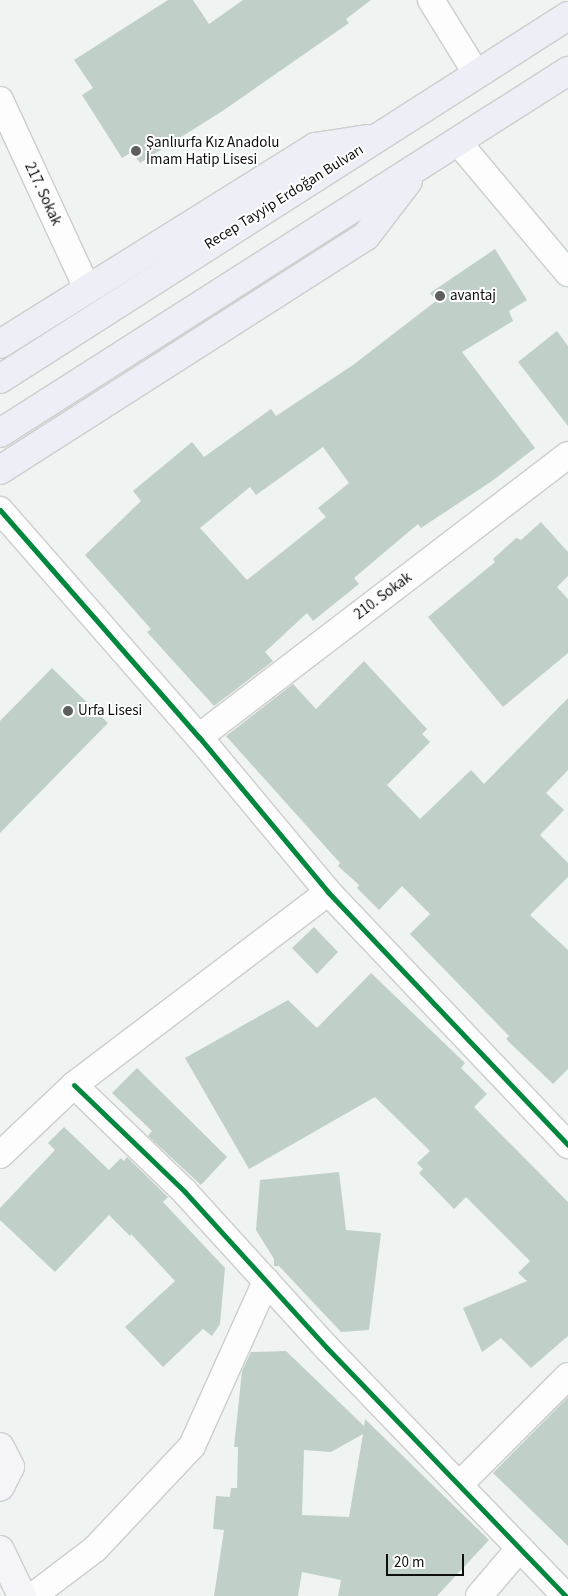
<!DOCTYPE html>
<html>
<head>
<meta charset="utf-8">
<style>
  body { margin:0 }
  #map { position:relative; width:568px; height:1596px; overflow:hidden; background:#eff3f1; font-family:"Source Sans 3",sans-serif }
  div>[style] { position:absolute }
  .building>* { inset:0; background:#c0d0c8 }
  .roads { filter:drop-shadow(1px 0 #cbcecc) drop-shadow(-1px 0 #cbcecc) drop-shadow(0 1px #cbcecc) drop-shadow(0 -1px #cbcecc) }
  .street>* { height:26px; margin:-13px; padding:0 13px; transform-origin:13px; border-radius:13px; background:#fdfdfd }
  .primary>* { height:28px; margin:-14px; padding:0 14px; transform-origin:14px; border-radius:14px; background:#f4f4f9 }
  .highway>* { height:28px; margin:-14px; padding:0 14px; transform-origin:14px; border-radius:14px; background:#eeeef6 }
  .cycleway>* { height:5px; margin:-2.5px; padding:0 2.5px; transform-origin:2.5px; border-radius:2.5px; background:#00873e }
  .dots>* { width:14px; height:14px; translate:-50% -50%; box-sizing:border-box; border:2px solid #fff; border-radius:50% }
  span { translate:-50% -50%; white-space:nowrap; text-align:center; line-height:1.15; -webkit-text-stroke:4px #fff; paint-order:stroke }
  .poi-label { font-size:15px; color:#0d0f0e }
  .left { translate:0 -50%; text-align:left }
  .street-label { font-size:15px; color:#0d0f0e }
  .scale { position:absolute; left:386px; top:1554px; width:78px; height:22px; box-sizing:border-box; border:2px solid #0d0f0e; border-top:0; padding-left:6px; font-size:15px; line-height:18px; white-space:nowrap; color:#0d0f0e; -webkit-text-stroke:4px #fff; paint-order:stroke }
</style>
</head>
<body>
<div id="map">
  <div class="building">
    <div style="clip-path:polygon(168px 0,193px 0,209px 24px,243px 0,371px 0,346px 19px,349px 23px,224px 110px,140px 163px,132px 152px,122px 158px,82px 95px,93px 88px,74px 60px)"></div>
    <div style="clip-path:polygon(evenodd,495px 249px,527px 300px,509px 311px,513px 321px,462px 352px,535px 448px,492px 481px,421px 528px,418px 524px,354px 578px,359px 584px,313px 621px,307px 613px,265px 652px,273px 661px,214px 706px,147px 632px,151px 629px,85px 555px,141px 501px,133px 491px,192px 442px,204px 457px,271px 409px,276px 416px,353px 365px,436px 301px,430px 293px,495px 249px,323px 447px,349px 483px,318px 508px,326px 517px,247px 580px,200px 528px,250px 487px,256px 495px,323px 447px)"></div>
    <div style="clip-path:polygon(557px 331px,568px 346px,568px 426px,518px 362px)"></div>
    <div style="clip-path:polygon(541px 522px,568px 552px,568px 576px,557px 587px,568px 599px,568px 653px,503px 707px,428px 617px,495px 562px,493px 559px,516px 538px,521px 540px)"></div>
    <div style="clip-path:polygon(364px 661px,427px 729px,422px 734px,430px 742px,387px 785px,420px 819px,471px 770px,484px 784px,568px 698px,568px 770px,546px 793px,564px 810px,540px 835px,568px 863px,568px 877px,530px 915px,568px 950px,568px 1069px,553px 1084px,506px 1039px,509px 1036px,410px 934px,430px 914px,402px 886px,379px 910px,357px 888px,359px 885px,338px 866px,340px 863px,226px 736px,293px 684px,316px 709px)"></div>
    <div style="clip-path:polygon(52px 668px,108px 723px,0 833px,0 721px)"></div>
    <div style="clip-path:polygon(314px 927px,338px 952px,317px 974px,292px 948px)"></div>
    <div style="clip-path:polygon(371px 973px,465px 1063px,461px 1068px,487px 1094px,474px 1107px,568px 1202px,568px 1336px,531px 1368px,501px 1338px,482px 1352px,463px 1308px,527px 1281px,518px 1273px,530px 1261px,466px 1197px,454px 1209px,419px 1173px,423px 1169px,417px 1163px,430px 1151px,375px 1097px,249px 1169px,185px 1058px,288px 1000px,317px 1028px)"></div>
    <div style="clip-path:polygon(137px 1068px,227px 1157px,201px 1185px,148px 1136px,152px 1131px,112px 1093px)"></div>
    <div style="clip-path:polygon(64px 1127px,109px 1170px,121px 1158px,124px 1161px,127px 1157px,168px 1197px,163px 1202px,225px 1268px,220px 1324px,212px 1336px,203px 1329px,163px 1367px,125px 1327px,175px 1281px,131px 1234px,130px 1236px,109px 1215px,55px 1272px,0 1220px,0 1208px,55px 1150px,48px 1143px)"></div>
    <div style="clip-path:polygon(339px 1172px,346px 1230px,381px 1233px,369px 1330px,341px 1332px,279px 1266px,274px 1266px,274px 1259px,256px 1230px,260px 1180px)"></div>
    <div style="clip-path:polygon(evenodd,286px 1351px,364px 1426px,365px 1419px,489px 1540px,437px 1596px,338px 1596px,341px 1580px,302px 1572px,298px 1596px,214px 1596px,224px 1530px,213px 1529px,216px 1496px,230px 1497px,231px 1488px,237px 1488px,238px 1447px,234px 1447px,242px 1371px,251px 1352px,286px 1351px,363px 1434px,349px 1517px,302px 1515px,304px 1450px,331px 1452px,363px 1434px)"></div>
    <div style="clip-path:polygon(568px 1397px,568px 1546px,493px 1473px)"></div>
  </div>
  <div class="roads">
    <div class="street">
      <div style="left:431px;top:0;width:86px;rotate:58.3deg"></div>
      <div style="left:0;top:100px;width:207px;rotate:65.2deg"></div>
      <div style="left:458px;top:142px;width:171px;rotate:50deg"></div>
      <div style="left:0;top:510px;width:302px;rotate:48.8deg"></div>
      <div style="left:199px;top:737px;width:202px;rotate:50.2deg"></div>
      <div style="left:328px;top:892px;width:349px;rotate:46.5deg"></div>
      <div style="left:199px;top:737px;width:464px;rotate:-37.4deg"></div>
      <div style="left:74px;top:1085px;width:154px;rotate:43.9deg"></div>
      <div style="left:185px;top:1192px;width:211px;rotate:47.7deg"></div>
      <div style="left:327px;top:1348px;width:344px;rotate:46.1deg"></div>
      <div style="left:0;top:1155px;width:102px;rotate:-43.4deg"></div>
      <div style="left:74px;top:1085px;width:319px;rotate:-37.2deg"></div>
      <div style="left:459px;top:1485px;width:154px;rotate:-45deg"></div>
      <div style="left:33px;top:1596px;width:78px;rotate:-37.2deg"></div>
      <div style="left:95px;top:1549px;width:141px;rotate:-46.7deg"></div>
      <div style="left:192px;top:1446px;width:181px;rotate:-65.8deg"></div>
      <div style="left:479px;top:1596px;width:62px;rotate:-49.6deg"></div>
    </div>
    <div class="primary">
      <div style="left:0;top:1447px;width:22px;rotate:63deg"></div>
      <div style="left:10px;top:1467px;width:22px;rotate:117deg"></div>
      <div style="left:0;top:1550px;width:51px;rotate:64.4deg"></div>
    </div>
    <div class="highway">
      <div style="left:0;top:344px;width:372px;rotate:-32deg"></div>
      <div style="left:315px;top:147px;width:53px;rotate:-8.7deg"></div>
      <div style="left:0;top:379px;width:674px;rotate:-32.58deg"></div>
      <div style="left:0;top:433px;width:674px;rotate:-32.51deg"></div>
      <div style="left:0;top:470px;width:434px;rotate:-32.6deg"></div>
      <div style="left:366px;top:236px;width:69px;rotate:-52.6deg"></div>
    </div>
  </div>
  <div class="cycleway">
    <div style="left:0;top:510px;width:302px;rotate:48.8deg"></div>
    <div style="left:199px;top:737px;width:202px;rotate:50.2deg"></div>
    <div style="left:328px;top:892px;width:349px;rotate:46.5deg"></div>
    <div style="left:74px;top:1085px;width:154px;rotate:43.9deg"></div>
    <div style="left:185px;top:1192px;width:211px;rotate:47.7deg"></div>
    <div style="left:327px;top:1348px;width:344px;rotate:46.1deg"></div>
  </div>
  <div class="dots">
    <div style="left:136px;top:151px;background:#5c5f5d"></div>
    <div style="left:440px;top:296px;background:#5c5f5d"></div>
    <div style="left:68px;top:711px;background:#5c5f5d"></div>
  </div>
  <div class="poi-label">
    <span class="left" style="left:146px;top:151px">Şanlıurfa Kız Anadolu<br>İmam Hatip Lisesi</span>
    <span class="left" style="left:450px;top:296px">avantaj</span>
    <span class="left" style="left:78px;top:711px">Urfa Lisesi</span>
  </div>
  <div class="street-label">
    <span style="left:43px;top:194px;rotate:65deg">217. Sokak</span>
    <span style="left:284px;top:197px;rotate:-32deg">Recep Tayyip Erdoğan Bulvarı</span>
    <span style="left:383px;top:596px;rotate:-37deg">210. Sokak</span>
  </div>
  <div class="scale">20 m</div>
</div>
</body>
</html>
